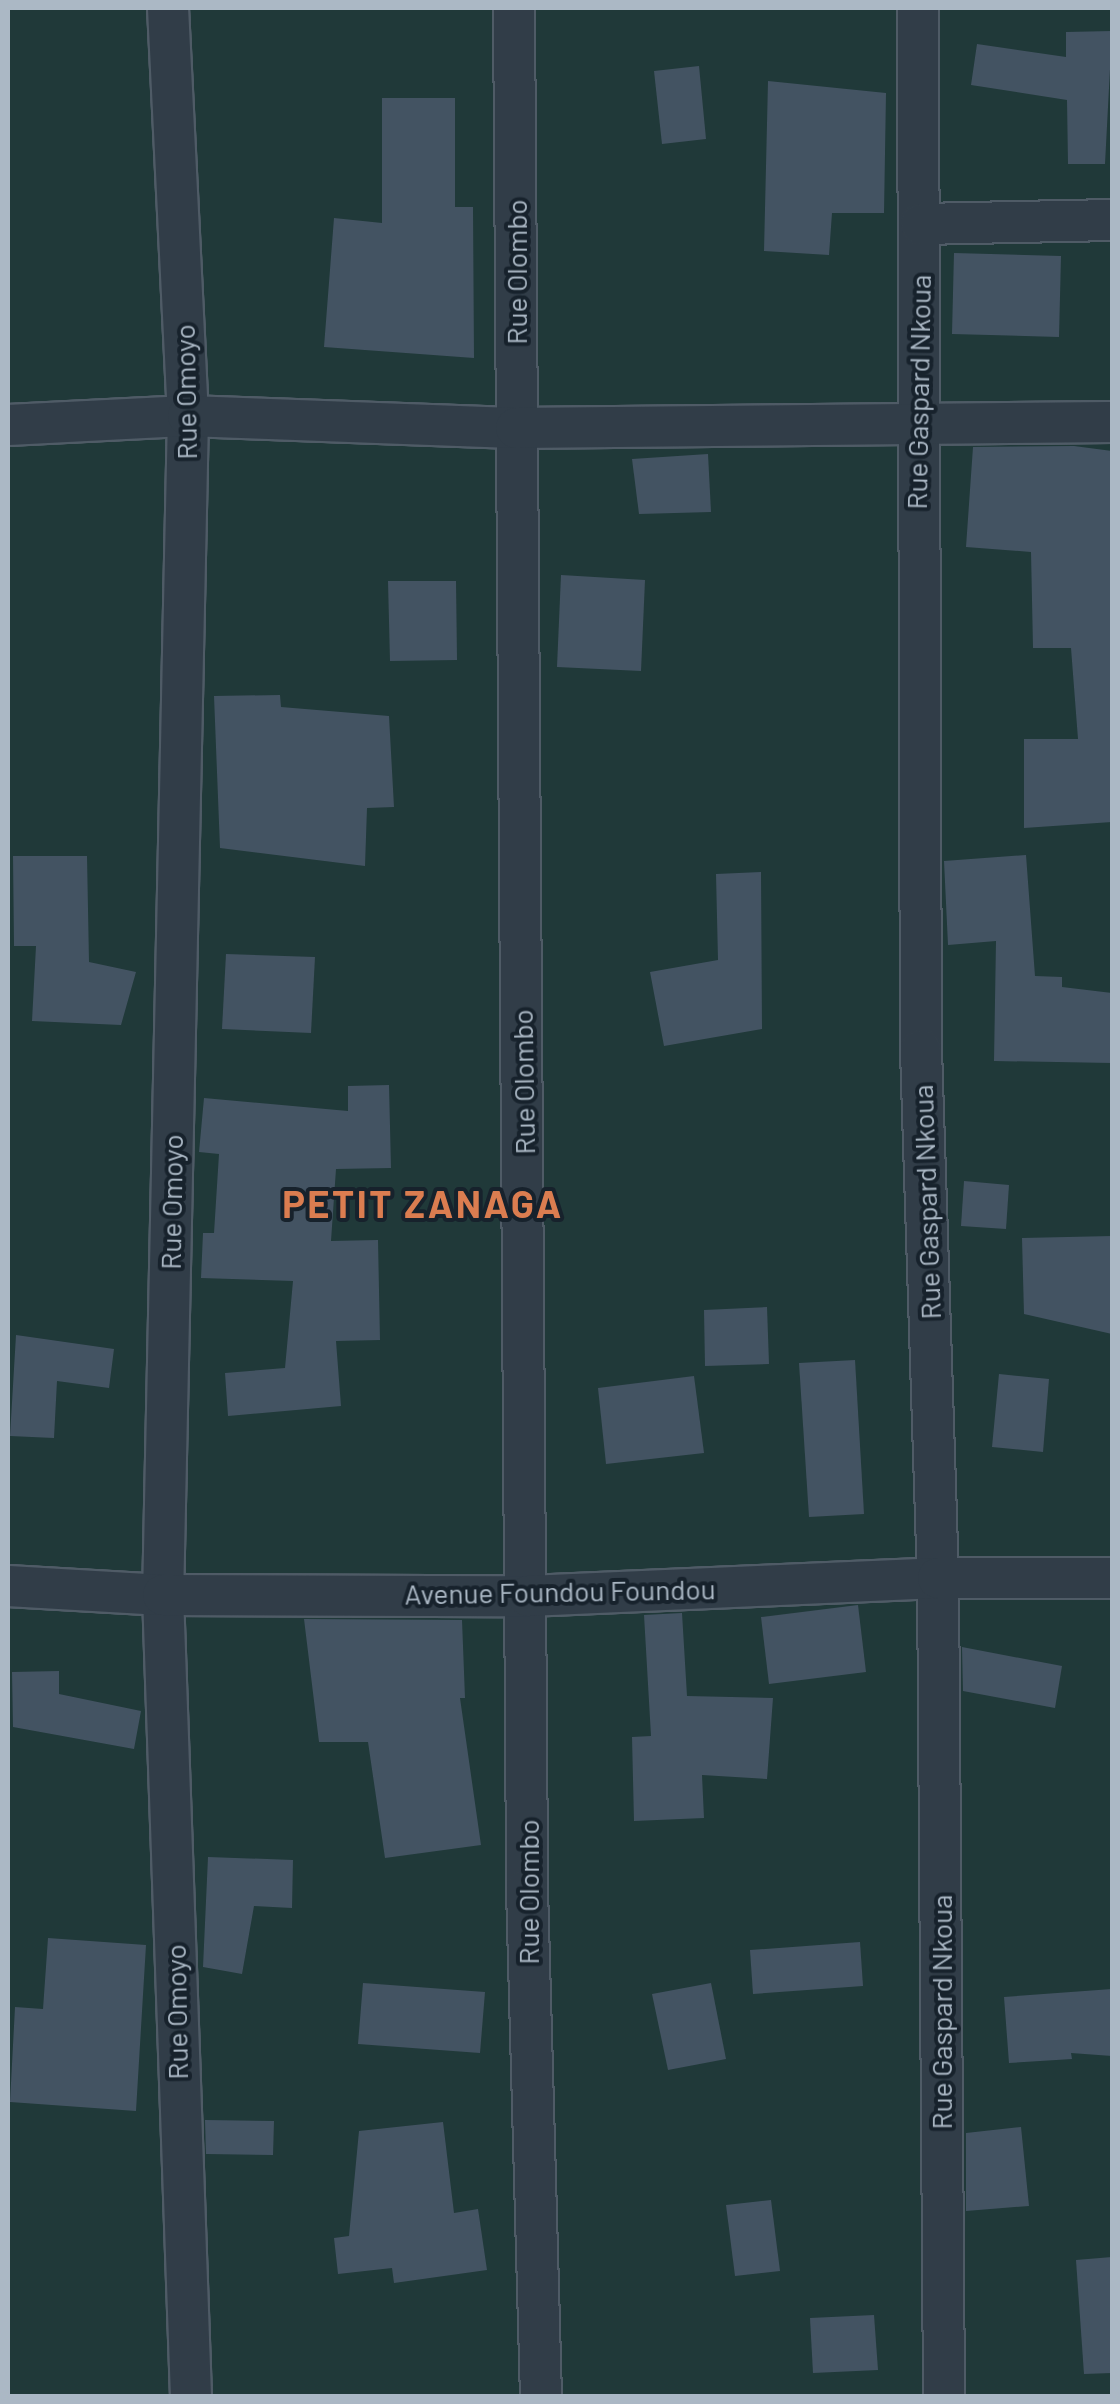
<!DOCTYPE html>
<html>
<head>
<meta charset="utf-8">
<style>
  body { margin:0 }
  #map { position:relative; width:1120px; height:2404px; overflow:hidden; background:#1e2c38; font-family:Barlow,sans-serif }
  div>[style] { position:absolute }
  .green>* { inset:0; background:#203939 }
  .building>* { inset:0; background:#435362 }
  .roads { filter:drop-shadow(2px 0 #4f5b66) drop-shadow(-2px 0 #4f5b66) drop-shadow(0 2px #4f5b66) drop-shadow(0 -2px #4f5b66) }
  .street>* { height:40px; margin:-20px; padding:0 20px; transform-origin:20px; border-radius:20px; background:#313d48 }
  span { translate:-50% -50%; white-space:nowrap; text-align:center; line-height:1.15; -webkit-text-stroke:8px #17222c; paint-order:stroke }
  .street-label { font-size:28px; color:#abb8c5 }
  .district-label { font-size:38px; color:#db7d50; font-weight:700; letter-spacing:2.5px }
  .frame { position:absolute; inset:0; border:10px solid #abb8c5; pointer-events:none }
</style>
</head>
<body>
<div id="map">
  <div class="green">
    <div style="clip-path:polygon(8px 8px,1112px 8px,1112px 2396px,8px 2396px)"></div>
  </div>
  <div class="building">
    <div style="clip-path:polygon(1112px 31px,1105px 164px,1068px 164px,1067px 100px,971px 85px,977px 44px,1066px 57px,1066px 32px)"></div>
    <div style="clip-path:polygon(699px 66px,706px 139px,662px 144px,654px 71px)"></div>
    <div style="clip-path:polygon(768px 81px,886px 93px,884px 213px,832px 213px,829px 255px,764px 251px)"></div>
    <div style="clip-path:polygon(382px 98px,455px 98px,455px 207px,473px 207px,474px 358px,324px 347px,334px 218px,382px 223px)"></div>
    <div style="clip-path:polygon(954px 253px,1061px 256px,1059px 337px,952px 334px)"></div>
    <div style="clip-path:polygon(1074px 446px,1112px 451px,1112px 822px,1024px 828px,1024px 739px,1078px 739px,1071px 648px,1033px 648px,1031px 552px,966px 547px,973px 447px)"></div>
    <div style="clip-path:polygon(708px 454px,711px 512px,639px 514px,632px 459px)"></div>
    <div style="clip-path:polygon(561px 575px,645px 580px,641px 671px,557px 667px)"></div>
    <div style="clip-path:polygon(388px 581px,456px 581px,457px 660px,390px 661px)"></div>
    <div style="clip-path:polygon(280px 695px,281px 707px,389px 716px,394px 807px,367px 808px,365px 866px,220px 848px,214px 696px)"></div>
    <div style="clip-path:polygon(1026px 855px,1035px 976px,1062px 977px,1062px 987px,1112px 993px,1112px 1063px,994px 1061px,996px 941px,948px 945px,944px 861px)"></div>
    <div style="clip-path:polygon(13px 856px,87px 856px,89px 962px,136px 972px,121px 1025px,32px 1021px,36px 946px,14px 946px)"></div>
    <div style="clip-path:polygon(761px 872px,762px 1029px,664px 1046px,650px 972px,718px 960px,716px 874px)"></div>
    <div style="clip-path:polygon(226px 954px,315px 957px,311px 1033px,222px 1029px)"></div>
    <div style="clip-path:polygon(389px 1085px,391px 1168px,336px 1169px,331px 1241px,378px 1240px,380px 1340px,336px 1341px,341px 1406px,228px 1416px,225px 1373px,285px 1368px,293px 1281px,201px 1278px,203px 1233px,214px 1233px,219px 1154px,199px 1152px,204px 1098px,348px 1111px,348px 1086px)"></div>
    <div style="clip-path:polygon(964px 1181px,1009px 1185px,1006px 1229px,961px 1226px)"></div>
    <div style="clip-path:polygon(1112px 1236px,1112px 1334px,1024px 1314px,1022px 1238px)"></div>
    <div style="clip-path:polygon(767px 1307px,769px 1364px,705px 1366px,704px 1310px)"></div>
    <div style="clip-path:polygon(16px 1335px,114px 1349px,109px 1388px,57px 1381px,54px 1438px,10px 1436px)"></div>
    <div style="clip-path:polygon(855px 1360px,864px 1514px,809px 1517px,799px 1363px)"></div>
    <div style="clip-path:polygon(999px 1374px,1049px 1379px,1043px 1452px,992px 1447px)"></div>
    <div style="clip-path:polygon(694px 1376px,704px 1453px,606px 1464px,598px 1388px)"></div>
    <div style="clip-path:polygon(858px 1605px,866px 1672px,769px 1684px,761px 1617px)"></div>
    <div style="clip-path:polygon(682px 1613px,687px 1696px,773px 1698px,767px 1779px,702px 1775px,704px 1818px,634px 1821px,632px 1737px,651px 1736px,644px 1615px)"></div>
    <div style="clip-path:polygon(304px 1619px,462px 1620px,465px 1698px,460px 1698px,481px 1845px,385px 1858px,368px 1742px,319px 1742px)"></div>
    <div style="clip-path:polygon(962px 1647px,1062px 1666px,1055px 1708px,963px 1691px)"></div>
    <div style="clip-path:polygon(59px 1671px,59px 1694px,141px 1711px,134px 1749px,13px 1727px,12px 1672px)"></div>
    <div style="clip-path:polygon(208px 1857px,293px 1860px,292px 1908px,254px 1906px,242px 1974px,203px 1967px)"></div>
    <div style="clip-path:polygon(48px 1938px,146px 1945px,136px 2111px,10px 2102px,15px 2007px,43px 2009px)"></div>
    <div style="clip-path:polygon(860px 1942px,863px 1986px,753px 1994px,750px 1950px)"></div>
    <div style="clip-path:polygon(363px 1983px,485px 1992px,480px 2053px,358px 2044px)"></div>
    <div style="clip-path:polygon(711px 1983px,726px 2059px,668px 2070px,652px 1994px)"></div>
    <div style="clip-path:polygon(1112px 1989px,1112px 2056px,1071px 2053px,1072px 2059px,1009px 2063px,1004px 1997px)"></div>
    <div style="clip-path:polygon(205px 2120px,274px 2121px,273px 2155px,206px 2154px)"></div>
    <div style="clip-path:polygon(443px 2122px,454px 2213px,478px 2209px,487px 2270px,394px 2283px,392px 2268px,338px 2274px,334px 2238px,349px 2236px,359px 2131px)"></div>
    <div style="clip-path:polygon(1021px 2127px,1029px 2206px,966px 2211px,966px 2133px)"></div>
    <div style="clip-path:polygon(771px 2200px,780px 2271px,735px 2276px,726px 2205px)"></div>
    <div style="clip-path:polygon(1112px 2257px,1112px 2373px,1084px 2374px,1076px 2260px)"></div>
    <div style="clip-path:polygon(874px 2315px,878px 2370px,813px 2373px,810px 2318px)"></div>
  </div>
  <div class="roads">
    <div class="street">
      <div style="left:168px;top:8px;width:408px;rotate:87.2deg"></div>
      <div style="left:188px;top:416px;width:1179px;rotate:91.21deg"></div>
      <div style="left:163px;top:1595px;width:801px;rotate:88deg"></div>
      <div style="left:514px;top:8px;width:1881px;rotate:89.6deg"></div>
      <div style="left:527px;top:1889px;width:507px;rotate:88.42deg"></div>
      <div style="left:918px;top:8px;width:1042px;rotate:89.84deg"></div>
      <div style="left:921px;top:1050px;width:528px;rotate:88.16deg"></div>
      <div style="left:938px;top:1578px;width:818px;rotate:89.58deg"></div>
      <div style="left:921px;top:224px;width:191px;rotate:-1.2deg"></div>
      <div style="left:8px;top:425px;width:180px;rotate:-2.9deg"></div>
      <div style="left:188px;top:416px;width:328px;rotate:2.1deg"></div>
      <div style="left:516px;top:428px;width:596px;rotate:-0.58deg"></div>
      <div style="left:8px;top:1586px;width:155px;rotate:3.3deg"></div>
      <div style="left:163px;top:1595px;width:365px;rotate:0.2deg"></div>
      <div style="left:528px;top:1596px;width:410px;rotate:-2.5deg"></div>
      <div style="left:938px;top:1578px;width:174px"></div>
    </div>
  </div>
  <div class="street-label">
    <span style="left:516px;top:272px;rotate:-90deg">Rue Olombo</span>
    <span style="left:185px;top:392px;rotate:-91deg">Rue Omoyo</span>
    <span style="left:918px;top:392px;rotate:-89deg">Rue Gaspard Nkoua</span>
    <span style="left:523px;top:1082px;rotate:-91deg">Rue Olombo</span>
    <span style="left:171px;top:1202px;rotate:-89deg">Rue Omoyo</span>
    <span style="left:926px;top:1202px;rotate:-92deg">Rue Gaspard Nkoua</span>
    <span style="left:560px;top:1591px;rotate:-1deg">Avenue Foundou Foundou</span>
    <span style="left:528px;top:1892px;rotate:-90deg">Rue Olombo</span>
    <span style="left:176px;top:2012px;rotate:-91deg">Rue Omoyo</span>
    <span style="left:941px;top:2012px;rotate:-90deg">Rue Gaspard Nkoua</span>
  </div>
  <div class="district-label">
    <span style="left:423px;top:1204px">PETIT ZANAGA</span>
  </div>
  <div class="frame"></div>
</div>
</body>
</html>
